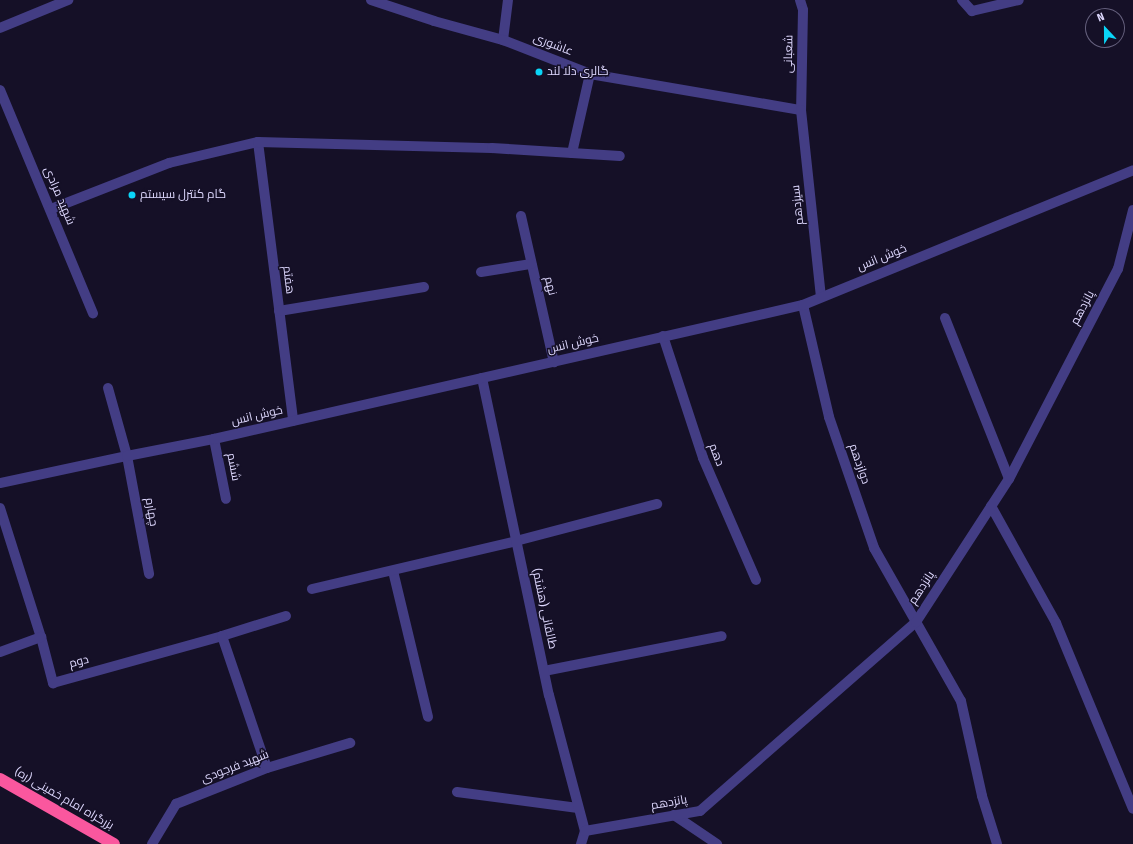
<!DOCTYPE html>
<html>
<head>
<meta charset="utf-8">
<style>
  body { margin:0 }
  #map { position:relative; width:1133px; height:844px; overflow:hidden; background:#151027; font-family:"Fira Sans Condensed",Cairo,sans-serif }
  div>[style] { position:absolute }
  .lane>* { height:10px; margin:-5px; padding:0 5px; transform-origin:5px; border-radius:5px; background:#433d84 }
  .street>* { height:10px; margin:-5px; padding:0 5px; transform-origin:5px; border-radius:5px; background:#433d84 }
  .highway>* { height:12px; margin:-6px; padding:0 6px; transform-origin:6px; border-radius:6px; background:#fa579e }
  .dots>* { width:11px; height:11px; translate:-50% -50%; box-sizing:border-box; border:2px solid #151027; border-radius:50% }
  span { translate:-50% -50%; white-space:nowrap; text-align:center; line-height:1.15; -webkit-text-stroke:3px #151027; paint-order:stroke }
  .street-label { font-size:12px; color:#ded8fe }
  .poi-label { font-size:12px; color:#ded8fe }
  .left { translate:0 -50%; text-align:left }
  .north { position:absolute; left:1085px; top:8px; width:40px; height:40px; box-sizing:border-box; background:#151027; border:1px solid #65607d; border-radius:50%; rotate:338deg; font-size:11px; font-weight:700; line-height:16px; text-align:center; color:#ded8fe }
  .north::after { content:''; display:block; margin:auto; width:14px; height:18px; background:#0ad5f7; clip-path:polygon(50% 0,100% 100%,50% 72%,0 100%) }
</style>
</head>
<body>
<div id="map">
  <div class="lane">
    <div style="left:962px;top:0;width:15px;rotate:48deg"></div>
    <div style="left:972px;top:11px;width:48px;rotate:-13.2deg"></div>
    <div style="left:503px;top:40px;width:40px;rotate:-82.9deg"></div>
    <div style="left:0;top:90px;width:242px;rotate:67.4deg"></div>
    <div style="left:258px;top:142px;width:281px;rotate:82.8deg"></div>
    <div style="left:572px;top:153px;width:81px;rotate:-77.2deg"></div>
    <div style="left:51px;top:209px;width:127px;rotate:-21.3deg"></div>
    <div style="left:169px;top:163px;width:91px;rotate:-13.3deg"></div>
    <div style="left:258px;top:142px;width:234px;rotate:1.5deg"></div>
    <div style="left:492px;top:148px;width:128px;rotate:3.6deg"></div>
    <div style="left:521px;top:216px;width:150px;rotate:77.3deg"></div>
    <div style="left:481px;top:272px;width:51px;rotate:-9.1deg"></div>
    <div style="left:279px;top:311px;width:147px;rotate:-9.4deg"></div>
    <div style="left:945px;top:318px;width:173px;rotate:68.3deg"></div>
    <div style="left:663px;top:336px;width:128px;rotate:71.8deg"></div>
    <div style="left:703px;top:458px;width:133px;rotate:66.5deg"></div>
    <div style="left:108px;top:388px;width:71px;rotate:74.4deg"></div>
    <div style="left:127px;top:456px;width:120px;rotate:79.4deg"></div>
    <div style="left:991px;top:506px;width:134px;rotate:60.9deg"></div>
    <div style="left:1056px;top:623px;width:201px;rotate:67.5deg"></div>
    <div style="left:0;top:508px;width:135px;rotate:72.4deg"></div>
    <div style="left:41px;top:637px;width:48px;rotate:75.4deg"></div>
    <div style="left:53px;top:683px;width:175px;rotate:-15.5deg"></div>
    <div style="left:222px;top:636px;width:67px;rotate:-17.4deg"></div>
    <div style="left:393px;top:571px;width:150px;rotate:76.5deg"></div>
    <div style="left:312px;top:589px;width:210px;rotate:-13.2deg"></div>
    <div style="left:516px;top:541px;width:146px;rotate:-14.7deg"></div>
    <div style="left:222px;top:636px;width:139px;rotate:71.2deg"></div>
    <div style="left:0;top:652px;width:44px;rotate:-20.1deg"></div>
    <div style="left:544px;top:671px;width:181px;rotate:-11.1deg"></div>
    <div style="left:457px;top:792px;width:122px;rotate:7.5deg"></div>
    <div style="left:674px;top:815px;width:52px;rotate:34deg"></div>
    <div style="left:152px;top:844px;width:47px;rotate:-59deg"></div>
    <div style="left:176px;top:804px;width:98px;rotate:-21.6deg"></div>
    <div style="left:267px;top:768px;width:87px;rotate:-16.8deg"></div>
  </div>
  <div class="street">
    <div style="left:371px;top:0;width:66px;rotate:18.4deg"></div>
    <div style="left:434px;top:21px;width:72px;rotate:15.4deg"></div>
    <div style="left:503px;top:40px;width:93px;rotate:21.3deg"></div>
    <div style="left:590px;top:74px;width:214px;rotate:9.7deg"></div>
    <div style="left:800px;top:0;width:10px;rotate:73deg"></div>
    <div style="left:803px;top:10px;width:100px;rotate:91.1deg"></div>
    <div style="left:801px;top:110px;width:188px;rotate:83.9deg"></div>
    <div style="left:0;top:28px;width:74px;rotate:-22.4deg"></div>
    <div style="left:803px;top:305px;width:115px;rotate:76.9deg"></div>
    <div style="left:829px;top:417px;width:139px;rotate:71deg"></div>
    <div style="left:874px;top:548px;width:176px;rotate:60.4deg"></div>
    <div style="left:961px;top:701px;width:97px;rotate:77.5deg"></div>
    <div style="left:982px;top:796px;width:50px;rotate:72.6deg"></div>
    <div style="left:482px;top:378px;width:324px;rotate:78.1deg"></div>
    <div style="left:549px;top:695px;width:141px;rotate:75.2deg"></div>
    <div style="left:585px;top:831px;width:14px;rotate:107deg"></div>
    <div style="left:214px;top:439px;width:61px;rotate:78.7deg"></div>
    <div style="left:0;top:483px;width:130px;rotate:-12deg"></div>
    <div style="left:127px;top:456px;width:89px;rotate:-11.1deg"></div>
    <div style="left:214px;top:439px;width:604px;rotate:-12.82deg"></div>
    <div style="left:803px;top:305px;width:357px;rotate:-22.2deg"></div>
    <div style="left:585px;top:831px;width:117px;rotate:-9.9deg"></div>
    <div style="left:700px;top:811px;width:287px;rotate:-41.2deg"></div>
    <div style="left:916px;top:622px;width:171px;rotate:-57deg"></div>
    <div style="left:1009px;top:479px;width:237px;rotate:-62.6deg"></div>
    <div style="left:1118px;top:269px;width:61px;rotate:-75.7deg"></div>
  </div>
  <div class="highway">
    <div style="left:0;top:779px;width:131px;rotate:29.7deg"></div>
  </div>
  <div class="dots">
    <div style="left:539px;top:72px;background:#0ad5f7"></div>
    <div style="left:132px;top:195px;background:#0ad5f7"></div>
  </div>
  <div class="street-label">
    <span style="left:553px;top:45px;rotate:21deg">عاشوری</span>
    <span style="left:789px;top:54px;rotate:-89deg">شعبانی</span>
    <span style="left:59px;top:196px;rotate:67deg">شهید مرادی</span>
    <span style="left:798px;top:205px;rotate:-96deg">سیزدهم</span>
    <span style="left:882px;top:258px;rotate:-22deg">خوش انس</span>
    <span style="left:288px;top:280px;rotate:83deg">هفتم</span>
    <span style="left:550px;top:286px;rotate:77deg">نهم</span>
    <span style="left:1083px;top:308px;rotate:-62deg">پانزدهم</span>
    <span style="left:573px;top:344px;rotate:-13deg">خوش انس</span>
    <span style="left:257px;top:416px;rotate:-13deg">خوش انس</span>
    <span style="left:716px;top:455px;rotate:69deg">دهم</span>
    <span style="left:859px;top:464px;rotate:71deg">دوازدهم</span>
    <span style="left:233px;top:467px;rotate:79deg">ششم</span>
    <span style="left:151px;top:512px;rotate:80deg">چهارم</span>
    <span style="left:922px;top:588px;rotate:-57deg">پانزدهم</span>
    <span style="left:544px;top:609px;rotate:78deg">طالقانی (هشتم)</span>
    <span style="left:79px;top:662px;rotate:-15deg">دوم</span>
    <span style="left:235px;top:767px;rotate:-21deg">شهید فرجودی</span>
    <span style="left:64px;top:799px;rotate:30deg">بزرگراه امام خمینی (ره)</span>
    <span style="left:669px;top:803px;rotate:-10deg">پانزدهم</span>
  </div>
  <div class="poi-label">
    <span class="left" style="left:547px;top:72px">گالری دلا لند</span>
    <span class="left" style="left:140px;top:195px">گام کنترل سیستم</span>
  </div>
  <div class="north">N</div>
</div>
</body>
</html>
